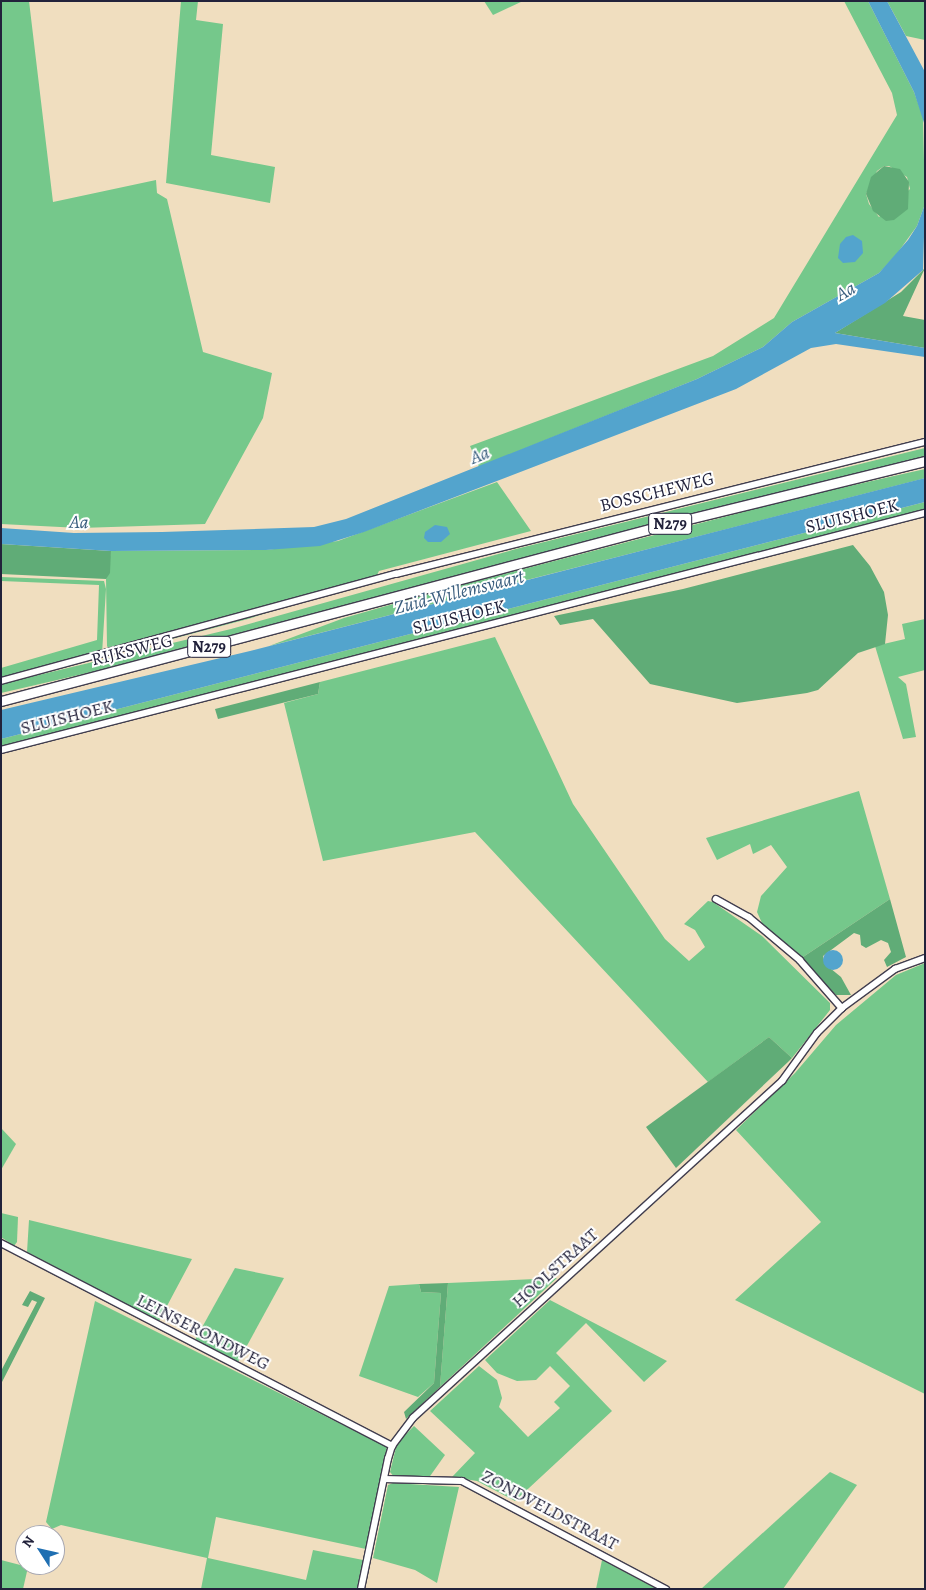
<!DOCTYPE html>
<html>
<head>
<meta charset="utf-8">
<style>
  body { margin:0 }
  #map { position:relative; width:926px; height:1590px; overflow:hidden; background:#f0debf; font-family:Alegreya,serif }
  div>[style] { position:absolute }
  .green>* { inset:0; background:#75c88b }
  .forest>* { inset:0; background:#60ac77 }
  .water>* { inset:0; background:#53a4cd }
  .round { border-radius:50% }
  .roads { filter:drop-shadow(1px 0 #413e4f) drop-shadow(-1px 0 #413e4f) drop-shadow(0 1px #413e4f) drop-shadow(0 -1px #413e4f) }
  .street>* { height:5.5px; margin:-2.75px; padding:0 2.75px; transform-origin:2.75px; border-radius:2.75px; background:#fff }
  .primary>* { height:9px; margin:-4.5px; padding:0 4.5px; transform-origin:4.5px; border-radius:4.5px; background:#fff }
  span { translate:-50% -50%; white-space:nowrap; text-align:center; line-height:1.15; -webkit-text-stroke:4px #fff; paint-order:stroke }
  .shield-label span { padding:1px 4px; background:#fff; border:1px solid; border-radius:4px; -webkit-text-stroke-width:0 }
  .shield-label { font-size:16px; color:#22223b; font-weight:700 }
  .street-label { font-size:18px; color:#22223b }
  .water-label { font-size:19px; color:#385c7d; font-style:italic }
  .frame { position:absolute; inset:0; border:2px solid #22223b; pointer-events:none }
  .north { position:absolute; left:15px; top:1525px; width:50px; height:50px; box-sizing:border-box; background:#fff; border:1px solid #a7a7b1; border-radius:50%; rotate:305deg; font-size:14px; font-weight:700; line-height:20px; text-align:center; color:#22223b }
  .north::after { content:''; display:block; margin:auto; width:18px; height:22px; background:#1f6fb2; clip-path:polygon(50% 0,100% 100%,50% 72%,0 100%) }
</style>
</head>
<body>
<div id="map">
  <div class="green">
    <div style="clip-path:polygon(1px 1px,29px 1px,53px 202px,156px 180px,157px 193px,167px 199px,203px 352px,272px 373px,263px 418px,205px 524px,80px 528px,1px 524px)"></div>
    <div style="clip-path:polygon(181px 1px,198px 1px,196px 20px,223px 24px,211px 155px,275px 167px,270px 203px,166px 183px)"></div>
    <div style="clip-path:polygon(484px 1px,523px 1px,493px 15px)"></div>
    <div style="clip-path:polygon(evenodd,844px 1px,868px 1px,914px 92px,923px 117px,925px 204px,917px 226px,896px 255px,879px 273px,792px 322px,763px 347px,697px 379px,479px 467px,470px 446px,713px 356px,774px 318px,897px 115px,892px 93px,844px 1px,884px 166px,889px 166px,907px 177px,910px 189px,879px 217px,869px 204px,866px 194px,877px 171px,884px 166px)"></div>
    <div style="clip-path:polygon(887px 1px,925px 1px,925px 40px,906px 36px)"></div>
    <div style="clip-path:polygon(925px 448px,925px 458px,462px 574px,96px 671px,1px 693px,1px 684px,231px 629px,516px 549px)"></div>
    <div style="clip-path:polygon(925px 469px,925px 478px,918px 480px,269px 646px,344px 618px,442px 590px,805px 496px)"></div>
    <div style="clip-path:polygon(497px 482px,531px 531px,379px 571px,376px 577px,248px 619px,168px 640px,110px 651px,107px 646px,106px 579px,111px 551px,266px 550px,338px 541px)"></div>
    <div style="clip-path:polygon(925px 502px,925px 510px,1px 747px,1px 739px)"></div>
    <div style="clip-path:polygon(1px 577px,104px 581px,106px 589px,102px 654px,1px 679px,1px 668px,97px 640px,99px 585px,1px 581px)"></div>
    <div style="clip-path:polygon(925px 619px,925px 670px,898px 677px,906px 684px,916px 737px,903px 739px,875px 646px,905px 639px,902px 624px)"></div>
    <div style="clip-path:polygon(495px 637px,573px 804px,665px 939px,689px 961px,705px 947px,695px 930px,684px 924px,708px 901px,713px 902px,762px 936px,830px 1003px,830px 1010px,792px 1058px,769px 1037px,708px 1082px,475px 832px,323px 861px,284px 703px,318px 694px,320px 682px)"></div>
    <div style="clip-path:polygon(859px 791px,890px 899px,800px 959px,762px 923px,757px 912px,761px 896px,787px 867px,771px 845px,753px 854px,750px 844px,717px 860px,706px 838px)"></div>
    <div style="clip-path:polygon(925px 963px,925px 1394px,735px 1300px,821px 1222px,736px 1130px,795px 1073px,836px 1025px,896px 975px)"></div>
    <div style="clip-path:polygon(1px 1128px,16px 1144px,1px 1170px)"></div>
    <div style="clip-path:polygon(1px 1213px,18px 1217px,17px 1242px,14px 1246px,1px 1237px)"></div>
    <div style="clip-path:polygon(29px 1220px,115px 1241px,192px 1259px,159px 1321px,27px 1252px)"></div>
    <div style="clip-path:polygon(235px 1268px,284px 1278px,238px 1362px,195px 1340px)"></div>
    <div style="clip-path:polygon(557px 1278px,440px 1387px,448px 1283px)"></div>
    <div style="clip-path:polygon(419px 1284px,421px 1292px,441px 1293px,434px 1383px,418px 1397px,359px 1376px,389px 1286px)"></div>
    <div style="clip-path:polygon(550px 1300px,667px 1361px,644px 1382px,586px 1323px,556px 1353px,612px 1411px,515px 1501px,477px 1481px,452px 1477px,475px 1453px,430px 1411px,479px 1366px,497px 1380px,502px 1398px,499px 1407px,528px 1437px,560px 1408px,554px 1402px,570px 1386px,550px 1366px,536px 1380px,517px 1381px,497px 1373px,485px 1360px)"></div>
    <div style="clip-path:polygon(95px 1301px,387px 1447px,366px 1549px,216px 1517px,208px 1558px,306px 1580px,313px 1550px,363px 1560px,357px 1589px,201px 1589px,207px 1558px,61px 1525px,52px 1529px,46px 1522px)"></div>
    <div style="clip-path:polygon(414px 1426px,445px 1455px,428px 1479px,395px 1478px,390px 1472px,397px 1443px)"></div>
    <div style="clip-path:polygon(830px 1472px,857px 1485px,783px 1589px,701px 1589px)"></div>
    <div style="clip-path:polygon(393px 1483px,459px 1487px,437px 1583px,415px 1570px,373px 1558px,388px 1485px)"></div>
    <div style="clip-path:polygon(1px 1560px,28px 1567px,23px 1589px,1px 1589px)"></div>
    <div style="clip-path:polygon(602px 1560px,657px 1589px,596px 1589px)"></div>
  </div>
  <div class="forest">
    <div style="clip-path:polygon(884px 166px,900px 169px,909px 182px,908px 209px,894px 220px,886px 221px,873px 211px,866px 194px,871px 177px)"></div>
    <div style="clip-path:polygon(925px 268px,903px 316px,925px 320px,925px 348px,835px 333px,901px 292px)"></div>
    <div style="clip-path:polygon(1px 544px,111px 551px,110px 573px,106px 579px,1px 574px)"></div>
    <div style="clip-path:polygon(853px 545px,870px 566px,884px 592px,888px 615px,885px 644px,858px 653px,818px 690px,807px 693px,737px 703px,650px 684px,593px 619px,560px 625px,554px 616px,683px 589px)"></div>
    <div style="clip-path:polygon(320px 682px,318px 694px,218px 719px,215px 709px)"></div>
    <div style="clip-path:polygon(890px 899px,906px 957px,887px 967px,884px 960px,891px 952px,888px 943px,881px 940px,866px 948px,861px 945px,860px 935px,854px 933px,823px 956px,825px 964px,841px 977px,851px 995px,836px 995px,800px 959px)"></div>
    <div style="clip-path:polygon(769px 1037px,792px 1058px,788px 1062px,676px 1168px,646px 1127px)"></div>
    <div style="clip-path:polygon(448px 1283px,440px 1387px,406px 1419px,404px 1412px,434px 1383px,441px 1293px,421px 1292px,419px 1284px)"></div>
    <div style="clip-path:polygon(30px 1291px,45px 1298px,1px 1384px,1px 1371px,37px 1302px,32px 1300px,28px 1307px,22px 1305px)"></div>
  </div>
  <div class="water">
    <div style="clip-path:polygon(868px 1px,887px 1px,925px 72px,925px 126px,914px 92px)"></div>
    <div style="clip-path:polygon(925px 204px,923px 270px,885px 303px,835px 333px,925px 348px,925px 357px,836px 344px,811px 348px,736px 389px,364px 532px,320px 546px,266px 550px,111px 551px,1px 544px,1px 528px,74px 533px,162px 532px,314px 527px,346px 519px,697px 379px,763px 347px,792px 322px,879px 273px,908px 240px,917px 226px)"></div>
    <div style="clip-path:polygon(853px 235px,862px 241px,863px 253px,855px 262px,843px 263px,838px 258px,840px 244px,846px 237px)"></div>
    <div style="clip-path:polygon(925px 478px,925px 502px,1px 739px,1px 710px,250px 651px)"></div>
    <div style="clip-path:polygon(435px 525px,447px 527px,450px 534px,441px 542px,428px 542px,424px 538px,425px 532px)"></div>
    <div class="round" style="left:823px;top:950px;width:20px;height:20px"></div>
  </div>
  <div class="roads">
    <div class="street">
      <div style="left:1px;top:681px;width:409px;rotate:-15.2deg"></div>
      <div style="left:396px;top:574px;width:545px;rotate:-14.01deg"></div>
      <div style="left:1px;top:750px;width:954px;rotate:-14.39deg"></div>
      <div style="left:716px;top:899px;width:38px;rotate:29deg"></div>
      <div style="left:749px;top:917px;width:67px;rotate:40.1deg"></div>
      <div style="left:800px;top:960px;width:64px;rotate:48.8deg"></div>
      <div style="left:1px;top:1243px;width:441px;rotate:27.4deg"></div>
      <div style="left:384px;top:1479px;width:78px;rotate:1.5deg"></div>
      <div style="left:462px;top:1481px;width:231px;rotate:27.9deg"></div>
      <div style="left:361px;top:1589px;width:133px;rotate:-78.3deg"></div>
      <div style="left:388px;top:1459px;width:14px;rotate:-73deg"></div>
      <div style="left:392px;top:1446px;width:35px;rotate:-53deg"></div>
      <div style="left:413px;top:1418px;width:500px;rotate:-42.4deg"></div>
      <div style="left:782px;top:1081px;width:59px;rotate:-53.9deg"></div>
      <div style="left:817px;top:1033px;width:35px;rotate:-45deg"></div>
      <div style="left:842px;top:1008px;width:66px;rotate:-36.3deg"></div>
      <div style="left:895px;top:969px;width:32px;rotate:-20deg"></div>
    </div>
    <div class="primary">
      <div style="left:1px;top:701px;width:690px;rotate:-14.86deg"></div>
      <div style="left:668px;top:524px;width:265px;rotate:-13.8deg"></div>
    </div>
  </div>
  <div class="shield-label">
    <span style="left:670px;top:524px">N279</span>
    <span style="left:209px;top:647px">N279</span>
  </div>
  <div class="street-label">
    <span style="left:657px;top:492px;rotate:-14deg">BOSSCHEWEG</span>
    <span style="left:852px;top:516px;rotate:-14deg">SLUISHOEK</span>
    <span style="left:459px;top:617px;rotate:-14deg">SLUISHOEK</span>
    <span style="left:132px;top:650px;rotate:-14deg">RIJKSWEG</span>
    <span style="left:67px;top:717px;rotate:-14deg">SLUISHOEK</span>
    <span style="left:555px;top:1268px;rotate:-42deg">HOOLSTRAAT</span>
    <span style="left:203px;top:1332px;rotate:27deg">LEINSERONDWEG</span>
    <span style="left:550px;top:1510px;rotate:28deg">ZONDVELDSTRAAT</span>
  </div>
  <div class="water-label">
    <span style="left:846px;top:292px;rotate:-30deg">Aa</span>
    <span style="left:480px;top:456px;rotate:-21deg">Aa</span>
    <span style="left:79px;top:523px;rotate:2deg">Aa</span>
    <span style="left:459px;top:593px;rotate:-14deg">Zuid-Willemsvaart</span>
  </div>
  <div class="frame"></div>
  <div class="north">N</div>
</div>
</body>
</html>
